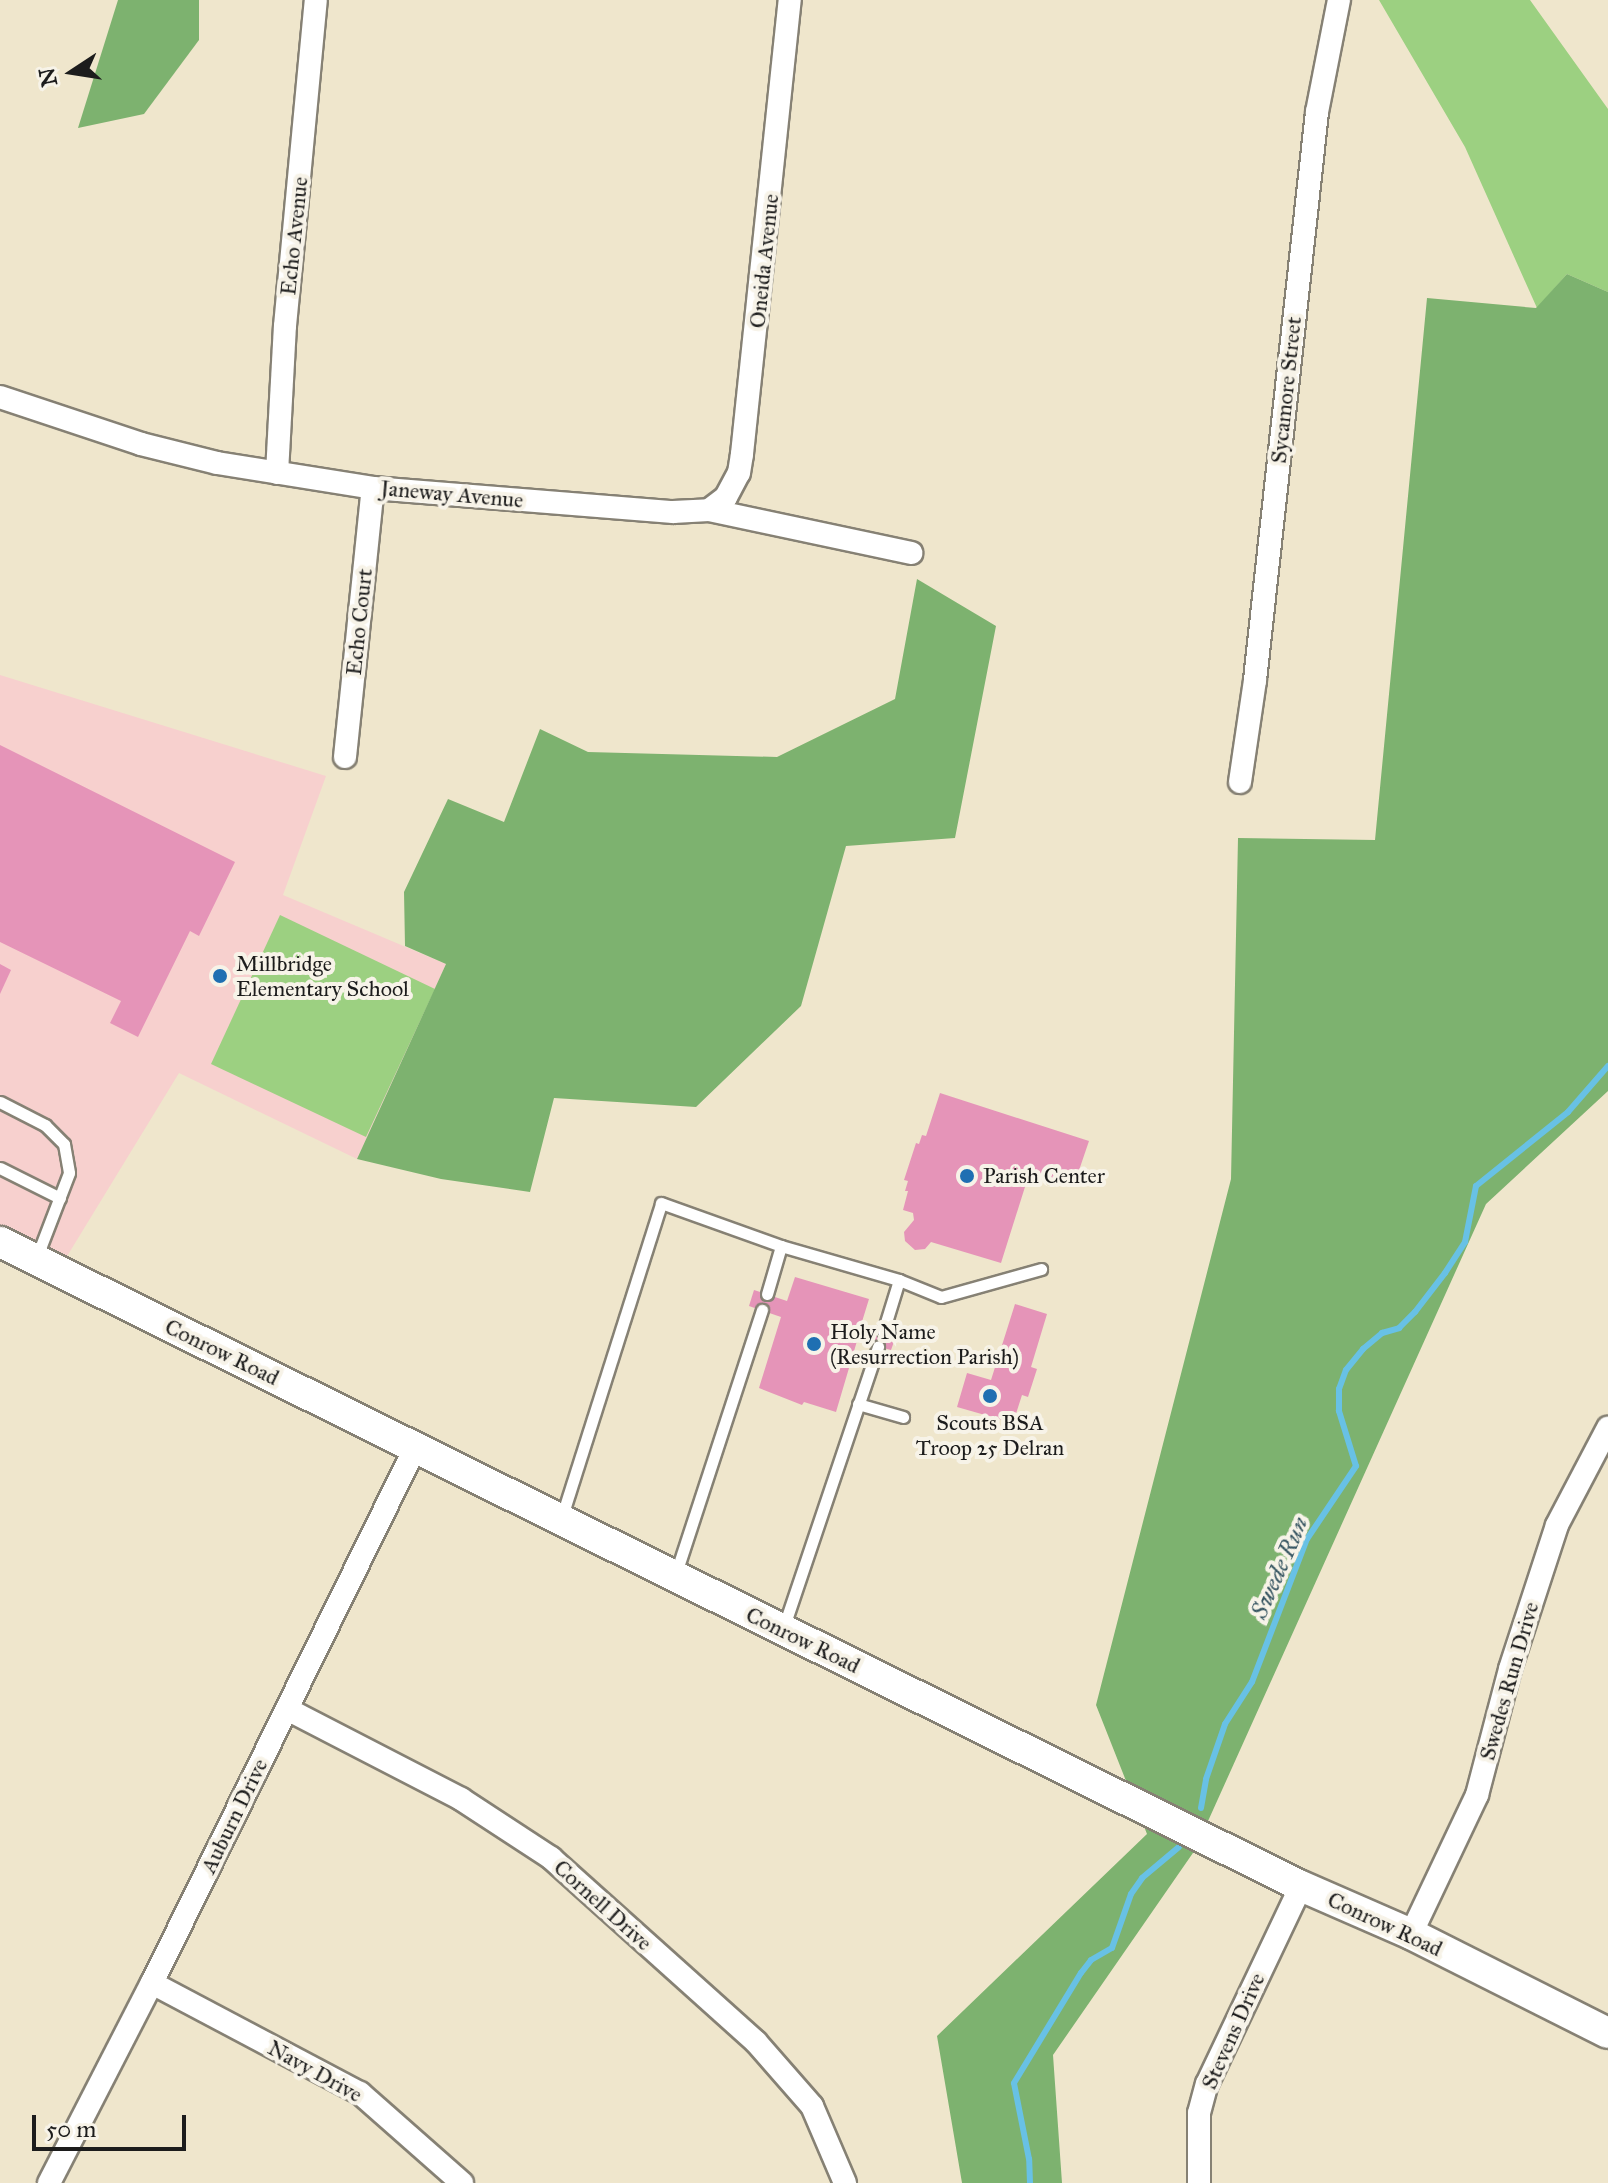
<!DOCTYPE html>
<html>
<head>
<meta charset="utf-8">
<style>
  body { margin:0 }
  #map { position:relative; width:1608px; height:2183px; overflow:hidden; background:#efe6cc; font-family:"IM FELL Great Primer",serif }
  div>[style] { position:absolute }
  .built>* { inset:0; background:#f7d0ce }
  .green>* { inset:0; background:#9cd081 }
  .forest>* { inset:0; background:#7db26f }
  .stream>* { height:6px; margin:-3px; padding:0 3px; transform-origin:3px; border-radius:3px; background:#68c1e5 }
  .building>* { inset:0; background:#e594b8 }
  .roads { filter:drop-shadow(2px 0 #868174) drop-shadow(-2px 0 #868174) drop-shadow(0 2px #868174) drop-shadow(0 -2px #868174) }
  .lane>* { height:11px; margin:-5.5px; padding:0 5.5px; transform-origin:5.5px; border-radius:5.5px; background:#fff }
  .street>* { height:22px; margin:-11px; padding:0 11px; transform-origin:11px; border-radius:11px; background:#fff }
  .secondary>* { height:30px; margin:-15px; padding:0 15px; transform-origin:15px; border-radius:15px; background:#fff }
  .dots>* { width:22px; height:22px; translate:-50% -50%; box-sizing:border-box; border:4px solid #f7f3e8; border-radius:50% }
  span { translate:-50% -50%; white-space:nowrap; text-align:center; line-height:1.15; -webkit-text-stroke:8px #f7f3e8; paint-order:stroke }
  .street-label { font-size:22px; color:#1c1c1c }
  .poi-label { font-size:22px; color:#1c1c1c }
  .left { translate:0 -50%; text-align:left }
  .water-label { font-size:24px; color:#375662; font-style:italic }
  .north { position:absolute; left:32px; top:32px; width:80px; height:80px; -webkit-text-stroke:6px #f7f3e8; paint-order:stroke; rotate:258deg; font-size:22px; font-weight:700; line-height:32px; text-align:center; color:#1c1c1c }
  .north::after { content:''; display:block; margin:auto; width:28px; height:36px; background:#1c1c1c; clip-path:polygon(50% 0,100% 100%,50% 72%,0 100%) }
  .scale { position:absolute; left:32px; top:2115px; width:154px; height:36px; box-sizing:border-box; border:4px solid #1c1c1c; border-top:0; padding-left:10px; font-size:24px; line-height:28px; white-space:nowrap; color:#1c1c1c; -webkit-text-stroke:6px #f7f3e8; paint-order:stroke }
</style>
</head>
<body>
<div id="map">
  <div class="built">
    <div style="clip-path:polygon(0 675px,326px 776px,283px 895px,446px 964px,357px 1159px,179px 1073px,58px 1271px,0 1242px)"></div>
  </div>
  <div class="green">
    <div style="clip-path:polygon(1379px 0,1530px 0,1608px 109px,1608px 292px,1567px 274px,1537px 308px,1465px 147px)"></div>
    <div style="clip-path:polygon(280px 915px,435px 989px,366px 1137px,211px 1064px)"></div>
  </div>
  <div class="forest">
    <div style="clip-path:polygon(118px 0,199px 0,199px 40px,144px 114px,78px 128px)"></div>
    <div style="clip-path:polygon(1567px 274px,1608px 292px,1608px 1091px,1486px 1204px,1195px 1850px,1053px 2055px,1062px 2183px,962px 2183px,937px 2036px,1147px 1834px,1096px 1705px,1231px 1179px,1238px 838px,1375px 840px,1427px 298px,1536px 308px)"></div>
    <div style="clip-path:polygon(917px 579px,996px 626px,955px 838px,846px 846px,801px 1006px,696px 1107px,554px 1098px,530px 1192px,441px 1179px,357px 1159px,446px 964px,405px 946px,404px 892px,448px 799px,504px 822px,540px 729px,588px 752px,777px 757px,895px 699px)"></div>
  </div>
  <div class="stream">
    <div style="left:1201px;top:1808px;width:29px;rotate:-80deg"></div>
    <div style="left:1206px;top:1779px;width:58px;rotate:-70.9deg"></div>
    <div style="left:1225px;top:1724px;width:50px;rotate:-57.3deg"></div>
    <div style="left:1252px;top:1682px;width:153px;rotate:-69deg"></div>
    <div style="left:1307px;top:1539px;width:88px;rotate:-56.1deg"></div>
    <div style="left:1356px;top:1466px;width:58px;rotate:-107.2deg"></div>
    <div style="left:1339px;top:1411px;width:22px;rotate:-90deg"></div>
    <div style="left:1339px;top:1389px;width:20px;rotate:-70deg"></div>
    <div style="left:1346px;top:1370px;width:27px;rotate:-51deg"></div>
    <div style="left:1363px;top:1349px;width:25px;rotate:-40deg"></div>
    <div style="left:1382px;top:1333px;width:18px;rotate:-16deg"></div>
    <div style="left:1399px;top:1328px;width:23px;rotate:-45deg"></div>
    <div style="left:1415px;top:1312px;width:49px;rotate:-52.4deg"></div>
    <div style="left:1445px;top:1273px;width:37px;rotate:-57deg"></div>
    <div style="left:1465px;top:1242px;width:57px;rotate:-78.9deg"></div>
    <div style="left:1476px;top:1186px;width:118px;rotate:-38.8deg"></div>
    <div style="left:1568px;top:1112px;width:61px;rotate:-49deg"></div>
    <div style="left:1030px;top:2183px;width:24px;rotate:-92deg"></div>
    <div style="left:1029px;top:2159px;width:77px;rotate:-101.2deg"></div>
    <div style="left:1014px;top:2083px;width:129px;rotate:-58.7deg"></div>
    <div style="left:1081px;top:1973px;width:16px;rotate:-52deg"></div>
    <div style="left:1091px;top:1960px;width:24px;rotate:-30deg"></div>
    <div style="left:1112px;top:1948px;width:57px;rotate:-70.6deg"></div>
    <div style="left:1131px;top:1894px;width:19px;rotate:-55deg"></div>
    <div style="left:1142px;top:1878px;width:48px;rotate:-40deg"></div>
  </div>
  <div class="building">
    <div style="clip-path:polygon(0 745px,235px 862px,199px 936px,190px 931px,138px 1037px,110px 1023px,121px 1001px,0 942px)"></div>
    <div style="clip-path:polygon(0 964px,11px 970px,0 994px)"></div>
    <div style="clip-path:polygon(940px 1093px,1089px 1141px,1074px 1185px,1030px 1171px,1001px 1263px,931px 1242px,925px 1249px,915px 1250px,905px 1241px,904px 1232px,914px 1220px,913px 1213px,903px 1210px,908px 1191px,905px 1191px,908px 1181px,904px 1180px,916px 1143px,919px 1144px,922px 1135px,926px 1136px)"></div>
    <div style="clip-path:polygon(795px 1277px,869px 1299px,861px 1325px,896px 1336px,891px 1350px,857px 1341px,836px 1412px,804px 1402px,802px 1405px,759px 1388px,781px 1317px,749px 1306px,754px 1290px,787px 1301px)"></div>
    <div style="clip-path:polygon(1015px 1304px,1047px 1314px,1031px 1367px,1037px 1369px,1028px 1397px,1022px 1395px,1013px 1423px,957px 1407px,967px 1373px,991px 1380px)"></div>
  </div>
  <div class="roads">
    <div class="lane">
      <div style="left:0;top:1102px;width:51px;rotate:27.1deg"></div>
      <div style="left:45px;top:1125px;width:27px;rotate:45deg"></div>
      <div style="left:64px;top:1144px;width:29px;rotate:80deg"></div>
      <div style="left:69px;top:1173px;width:92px;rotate:111deg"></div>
      <div style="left:0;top:1168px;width:67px;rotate:26.6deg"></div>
      <div style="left:899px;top:1280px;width:45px;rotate:22deg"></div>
      <div style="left:941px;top:1297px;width:104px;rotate:-15.6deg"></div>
      <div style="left:767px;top:1294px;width:50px;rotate:-73.7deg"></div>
      <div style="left:781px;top:1246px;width:123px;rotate:16.1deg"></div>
      <div style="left:899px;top:1280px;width:54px;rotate:107.1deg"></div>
      <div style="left:858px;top:1404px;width:47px;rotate:16.1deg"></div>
      <div style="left:562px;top:1516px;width:328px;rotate:-72.4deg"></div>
      <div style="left:661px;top:1203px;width:127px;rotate:19.7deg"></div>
      <div style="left:675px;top:1576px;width:280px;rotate:-71.9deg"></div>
      <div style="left:784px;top:1626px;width:295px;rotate:-71.4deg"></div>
    </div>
    <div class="street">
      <div style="left:0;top:397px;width:149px;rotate:18.4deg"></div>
      <div style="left:141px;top:444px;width:78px;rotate:14deg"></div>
      <div style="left:217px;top:463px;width:158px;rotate:9.1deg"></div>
      <div style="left:373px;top:488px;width:301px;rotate:4.6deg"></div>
      <div style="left:673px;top:512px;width:36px;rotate:-3deg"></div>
      <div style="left:709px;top:510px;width:207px;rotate:12deg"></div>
      <div style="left:277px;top:473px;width:147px;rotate:-86.9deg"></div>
      <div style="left:285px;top:326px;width:327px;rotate:-84.6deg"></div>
      <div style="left:709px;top:510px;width:21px;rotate:-37deg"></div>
      <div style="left:726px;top:497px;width:27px;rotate:-62deg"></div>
      <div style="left:739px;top:473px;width:19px;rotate:-81deg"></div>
      <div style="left:742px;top:454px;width:457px;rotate:-84deg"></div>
      <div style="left:345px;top:757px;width:270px;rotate:-84.1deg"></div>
      <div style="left:1240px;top:782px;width:103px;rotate:-81.6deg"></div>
      <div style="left:1255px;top:680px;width:571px;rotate:-83.77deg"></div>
      <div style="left:1317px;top:112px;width:114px;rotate:-78.9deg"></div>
      <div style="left:287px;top:1709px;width:196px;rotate:27.3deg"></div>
      <div style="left:461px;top:1799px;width:108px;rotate:33.2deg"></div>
      <div style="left:551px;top:1858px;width:275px;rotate:41.9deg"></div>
      <div style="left:756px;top:2042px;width:85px;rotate:48.8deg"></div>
      <div style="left:812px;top:2106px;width:84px;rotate:66.8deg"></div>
      <div style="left:1411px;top:1934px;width:154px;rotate:-64.6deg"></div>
      <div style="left:1477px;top:1795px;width:130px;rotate:-75.3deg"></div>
      <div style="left:1510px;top:1669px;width:151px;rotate:-71.9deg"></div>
      <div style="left:1557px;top:1525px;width:110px;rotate:-62.3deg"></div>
      <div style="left:152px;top:1983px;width:235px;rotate:27.9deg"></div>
      <div style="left:360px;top:2093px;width:136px;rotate:41.4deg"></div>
      <div style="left:49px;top:2183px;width:225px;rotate:-62.8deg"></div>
      <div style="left:152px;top:1983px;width:596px;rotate:-63.82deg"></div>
      <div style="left:1199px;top:2183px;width:70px;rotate:-90deg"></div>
      <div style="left:1199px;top:2113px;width:30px;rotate:-75deg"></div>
      <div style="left:1207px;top:2084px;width:219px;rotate:-64.6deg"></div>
    </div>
    <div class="secondary">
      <div style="left:0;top:1242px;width:1452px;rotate:26.34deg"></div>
      <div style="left:1301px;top:1886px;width:120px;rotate:23.6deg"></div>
      <div style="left:1411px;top:1934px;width:220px;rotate:26.7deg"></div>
    </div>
  </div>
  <div class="dots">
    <div style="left:220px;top:976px;background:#1f6fb2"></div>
    <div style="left:967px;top:1176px;background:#1f6fb2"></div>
    <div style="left:814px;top:1344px;background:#1f6fb2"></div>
    <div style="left:990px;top:1396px;background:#1f6fb2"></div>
  </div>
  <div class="street-label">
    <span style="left:294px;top:236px;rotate:-84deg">Echo Avenue</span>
    <span style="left:764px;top:261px;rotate:-84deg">Oneida Avenue</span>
    <span style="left:1286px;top:390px;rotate:-84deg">Sycamore Street</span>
    <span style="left:452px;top:494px;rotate:5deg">Janeway Avenue</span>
    <span style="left:359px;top:622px;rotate:-84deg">Echo Court</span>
    <span style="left:222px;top:1352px;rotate:26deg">Conrow Road</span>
    <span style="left:803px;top:1640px;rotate:26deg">Conrow Road</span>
    <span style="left:1509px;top:1681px;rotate:-74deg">Swedes Run Drive</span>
    <span style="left:234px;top:1816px;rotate:-64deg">Auburn Drive</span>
    <span style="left:603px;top:1905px;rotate:42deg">Cornell Drive</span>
    <span style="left:1385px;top:1924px;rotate:25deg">Conrow Road</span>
    <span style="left:1233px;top:2031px;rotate:-66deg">Stevens Drive</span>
    <span style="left:315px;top:2071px;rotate:29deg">Navy Drive</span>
  </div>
  <div class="poi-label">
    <span class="left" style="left:236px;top:976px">Millbridge<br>Elementary School</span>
    <span class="left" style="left:983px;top:1176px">Parish Center</span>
    <span class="left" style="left:830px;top:1344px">Holy Name<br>(Resurrection Parish)</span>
    <span style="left:990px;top:1435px">Scouts BSA<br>Troop 25 Delran</span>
  </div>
  <div class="water-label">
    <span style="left:1280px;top:1568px;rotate:-66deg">Swede Run</span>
  </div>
  <div class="north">N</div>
  <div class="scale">50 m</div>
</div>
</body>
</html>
